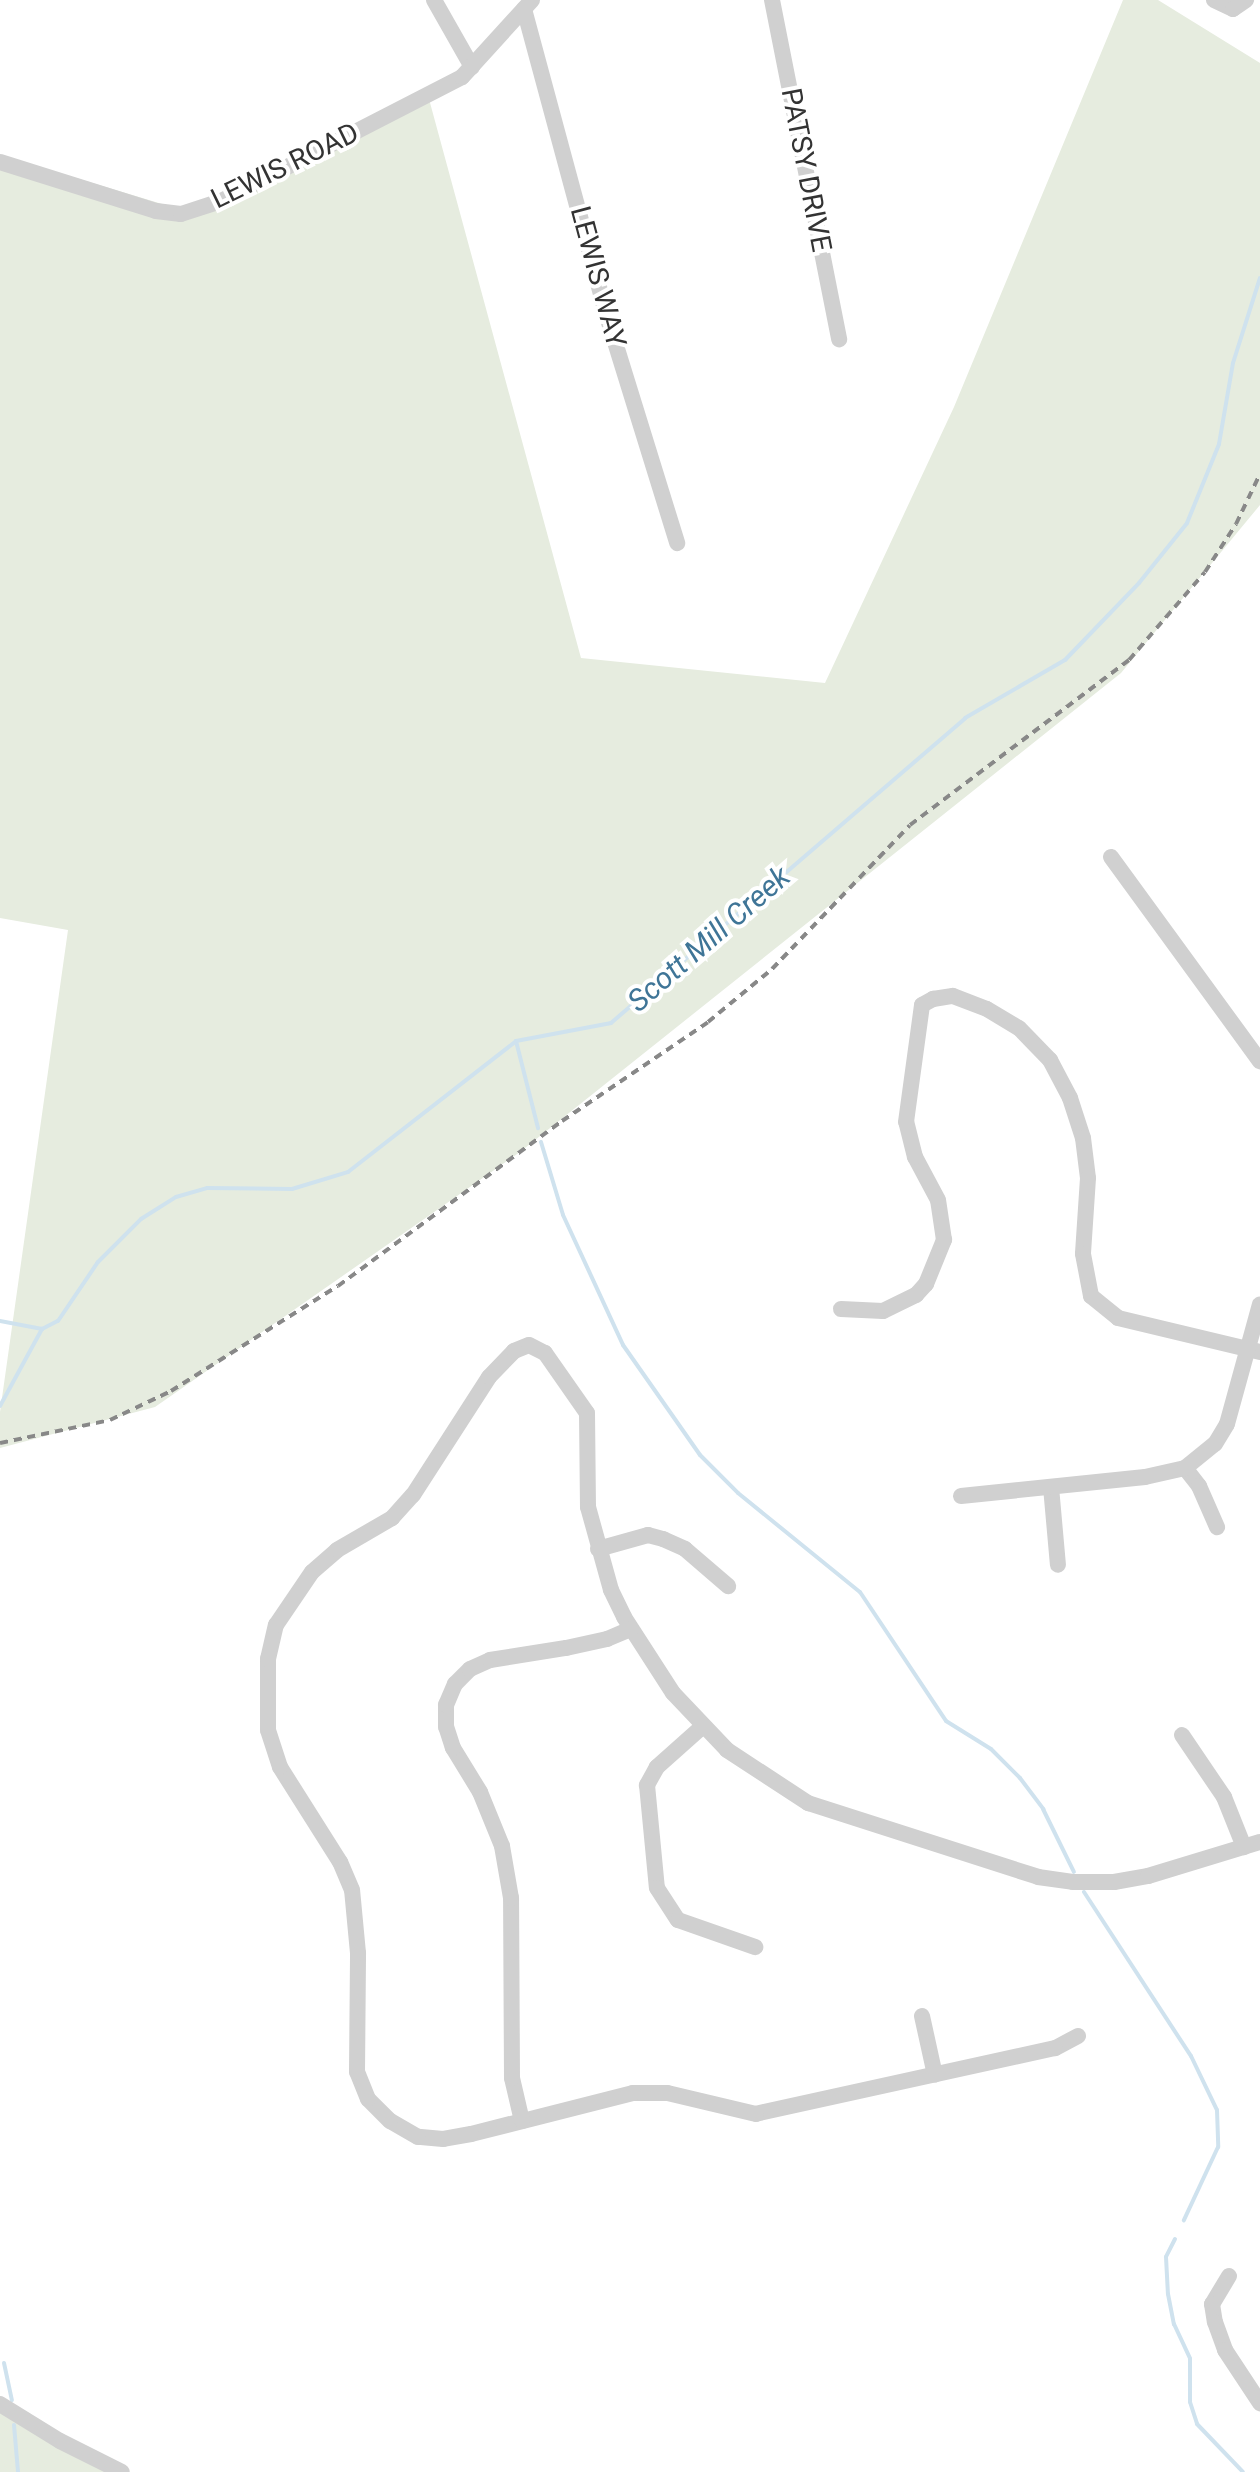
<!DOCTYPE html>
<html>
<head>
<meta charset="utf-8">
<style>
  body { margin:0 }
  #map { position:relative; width:1260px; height:2472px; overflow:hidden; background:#fff; font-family:Roboto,sans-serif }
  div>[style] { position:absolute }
  .green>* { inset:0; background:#e6ecdf }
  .stream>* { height:4px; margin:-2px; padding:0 2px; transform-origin:2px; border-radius:2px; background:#cfe2ee }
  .minor>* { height:16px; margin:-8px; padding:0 8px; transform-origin:8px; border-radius:8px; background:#d0d0d0 }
  .rail>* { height:4px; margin-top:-2px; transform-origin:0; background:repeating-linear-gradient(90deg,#888 0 8px,transparent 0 14px) }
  span { translate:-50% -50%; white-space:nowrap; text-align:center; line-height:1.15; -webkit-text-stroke:8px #fff; paint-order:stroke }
  .street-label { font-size:28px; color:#333 }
  .water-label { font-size:30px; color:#3f7597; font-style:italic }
</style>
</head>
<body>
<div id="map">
  <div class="green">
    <div style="clip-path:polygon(1123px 0,1158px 0,1260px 63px,1260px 505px,1121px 673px,520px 1152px,155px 1407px,0 1448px,0 1412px,68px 930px,0 918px,0 166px,46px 169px,192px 213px,429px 99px,581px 658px,825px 683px,954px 407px)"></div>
    <div style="clip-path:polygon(0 2396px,123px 2472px,0 2472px)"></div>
  </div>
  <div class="stream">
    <div style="left:516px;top:1041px;width:90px;rotate:75.8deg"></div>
    <div style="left:541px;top:1142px;width:76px;rotate:73.2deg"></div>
    <div style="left:563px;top:1215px;width:143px;rotate:65.2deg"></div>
    <div style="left:623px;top:1345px;width:134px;rotate:55deg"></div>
    <div style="left:700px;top:1455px;width:54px;rotate:45deg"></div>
    <div style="left:738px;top:1493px;width:157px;rotate:39.1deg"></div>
    <div style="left:860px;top:1592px;width:155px;rotate:56.3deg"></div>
    <div style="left:946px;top:1721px;width:53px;rotate:31.9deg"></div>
    <div style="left:991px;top:1749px;width:41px;rotate:45deg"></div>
    <div style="left:1020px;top:1778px;width:39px;rotate:53deg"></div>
    <div style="left:1043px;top:1809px;width:70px;rotate:63.8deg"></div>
    <div style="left:0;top:1321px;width:43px;rotate:10.8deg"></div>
    <div style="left:0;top:1406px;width:88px;rotate:-61.4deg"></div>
    <div style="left:42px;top:1329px;width:18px;rotate:-27deg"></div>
    <div style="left:58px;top:1321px;width:71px;rotate:-55.9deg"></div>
    <div style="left:98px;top:1262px;width:61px;rotate:-45deg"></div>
    <div style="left:141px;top:1219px;width:41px;rotate:-32.2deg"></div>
    <div style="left:176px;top:1197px;width:32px;rotate:-16deg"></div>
    <div style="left:207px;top:1188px;width:85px;rotate:0.7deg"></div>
    <div style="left:292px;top:1189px;width:59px;rotate:-16.9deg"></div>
    <div style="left:348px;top:1172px;width:213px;rotate:-37.9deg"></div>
    <div style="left:516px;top:1041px;width:97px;rotate:-10.7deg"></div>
    <div style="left:611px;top:1023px;width:467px;rotate:-40.7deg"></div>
    <div style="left:965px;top:718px;width:116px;rotate:-30.1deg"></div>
    <div style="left:1065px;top:660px;width:107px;rotate:-46.1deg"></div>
    <div style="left:1139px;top:583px;width:77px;rotate:-51.3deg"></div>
    <div style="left:1187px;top:523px;width:85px;rotate:-67.9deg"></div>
    <div style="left:1219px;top:444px;width:82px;rotate:-80.2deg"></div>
    <div style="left:1233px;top:363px;width:89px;rotate:-72.4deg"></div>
    <div style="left:1084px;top:1892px;width:196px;rotate:56.9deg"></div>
    <div style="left:1191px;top:2056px;width:60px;rotate:64.3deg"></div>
    <div style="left:1217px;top:2110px;width:37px;rotate:88deg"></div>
    <div style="left:1218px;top:2147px;width:81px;rotate:115deg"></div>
    <div style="left:1175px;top:2239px;width:20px;rotate:117deg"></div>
    <div style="left:1166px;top:2257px;width:37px;rotate:87deg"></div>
    <div style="left:1168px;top:2294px;width:31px;rotate:79deg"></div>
    <div style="left:1174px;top:2324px;width:38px;rotate:65deg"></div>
    <div style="left:1190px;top:2359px;width:43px;rotate:90deg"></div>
    <div style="left:1190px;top:2402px;width:23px;rotate:72deg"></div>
    <div style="left:1197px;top:2424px;width:66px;rotate:46.2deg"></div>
    <div style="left:4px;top:2363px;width:38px;rotate:78deg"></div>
    <div style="left:14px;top:2425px;width:47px;rotate:85.1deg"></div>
  </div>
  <div class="minor">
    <div style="left:434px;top:0;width:77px;rotate:60.4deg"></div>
    <div style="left:772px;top:0;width:346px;rotate:78.8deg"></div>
    <div style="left:1214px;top:0;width:21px;rotate:25deg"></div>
    <div style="left:1233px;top:9px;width:16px;rotate:-35deg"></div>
    <div style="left:524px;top:9px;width:315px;rotate:74.9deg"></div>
    <div style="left:606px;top:313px;width:241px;rotate:72.8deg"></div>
    <div style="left:0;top:162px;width:164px;rotate:17.4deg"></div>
    <div style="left:156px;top:211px;width:25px;rotate:7deg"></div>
    <div style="left:181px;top:214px;width:40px;rotate:-18deg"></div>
    <div style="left:219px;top:202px;width:273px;rotate:-27.2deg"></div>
    <div style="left:462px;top:77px;width:104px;rotate:-47.7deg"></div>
    <div style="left:1111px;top:857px;width:253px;rotate:53.9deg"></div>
    <div style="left:841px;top:1309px;width:42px;rotate:2.7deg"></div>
    <div style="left:883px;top:1311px;width:37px;rotate:-26deg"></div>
    <div style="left:916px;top:1295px;width:15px;rotate:-48deg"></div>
    <div style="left:926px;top:1284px;width:48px;rotate:-67.8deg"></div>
    <div style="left:944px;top:1240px;width:40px;rotate:-98.5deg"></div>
    <div style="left:938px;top:1200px;width:49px;rotate:-118.1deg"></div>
    <div style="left:915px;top:1157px;width:36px;rotate:-104deg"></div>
    <div style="left:906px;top:1122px;width:118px;rotate:-82.2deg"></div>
    <div style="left:922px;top:1005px;width:13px;rotate:-29deg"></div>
    <div style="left:933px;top:999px;width:20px;rotate:-9deg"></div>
    <div style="left:953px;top:996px;width:36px;rotate:21deg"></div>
    <div style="left:987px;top:1009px;width:37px;rotate:31deg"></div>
    <div style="left:1019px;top:1028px;width:45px;rotate:45.9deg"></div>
    <div style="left:1050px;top:1060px;width:43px;rotate:62.2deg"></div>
    <div style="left:1070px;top:1098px;width:42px;rotate:72deg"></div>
    <div style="left:1083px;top:1138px;width:40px;rotate:82.9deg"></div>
    <div style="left:1088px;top:1178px;width:76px;rotate:93.8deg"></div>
    <div style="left:1083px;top:1254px;width:43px;rotate:79.2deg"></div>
    <div style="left:1091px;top:1296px;width:35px;rotate:39deg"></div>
    <div style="left:1118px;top:1318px;width:146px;rotate:13.5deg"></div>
    <div style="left:1185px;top:1468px;width:23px;rotate:52deg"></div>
    <div style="left:1199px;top:1486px;width:45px;rotate:66.3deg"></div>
    <div style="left:1051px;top:1487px;width:78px;rotate:84.9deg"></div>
    <div style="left:961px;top:1496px;width:185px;rotate:-5.9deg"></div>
    <div style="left:1145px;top:1477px;width:41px;rotate:-12.7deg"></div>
    <div style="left:1185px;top:1468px;width:38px;rotate:-39deg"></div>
    <div style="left:1215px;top:1444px;width:23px;rotate:-59deg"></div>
    <div style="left:1227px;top:1424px;width:124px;rotate:-74.6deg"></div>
    <div style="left:598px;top:1549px;width:52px;rotate:-15.6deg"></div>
    <div style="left:648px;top:1535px;width:16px;rotate:15deg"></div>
    <div style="left:663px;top:1539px;width:24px;rotate:24deg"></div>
    <div style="left:685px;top:1549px;width:57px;rotate:40.7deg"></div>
    <div style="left:703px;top:1726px;width:62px;rotate:138.3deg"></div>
    <div style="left:657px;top:1767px;width:21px;rotate:119deg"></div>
    <div style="left:647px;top:1785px;width:103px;rotate:84.5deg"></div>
    <div style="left:657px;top:1888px;width:38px;rotate:57deg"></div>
    <div style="left:678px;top:1920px;width:82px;rotate:19.3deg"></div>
    <div style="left:1182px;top:1735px;width:75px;rotate:55.9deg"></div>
    <div style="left:1224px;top:1797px;width:54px;rotate:68.2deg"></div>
    <div style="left:922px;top:2016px;width:60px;rotate:77.6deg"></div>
    <div style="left:1078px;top:2036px;width:26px;rotate:152deg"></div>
    <div style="left:1055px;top:2048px;width:306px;rotate:167.6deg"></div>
    <div style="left:756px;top:2114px;width:91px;rotate:-166.7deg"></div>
    <div style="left:667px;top:2093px;width:34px;rotate:180deg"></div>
    <div style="left:633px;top:2093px;width:167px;rotate:165.8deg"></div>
    <div style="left:471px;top:2134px;width:28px;rotate:170deg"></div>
    <div style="left:443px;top:2139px;width:25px;rotate:-175deg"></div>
    <div style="left:418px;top:2137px;width:32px;rotate:-150deg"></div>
    <div style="left:390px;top:2121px;width:31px;rotate:-135deg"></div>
    <div style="left:368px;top:2099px;width:29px;rotate:-112deg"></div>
    <div style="left:357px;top:2072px;width:119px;rotate:-89.5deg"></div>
    <div style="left:358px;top:1953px;width:63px;rotate:-95.4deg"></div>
    <div style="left:352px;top:1890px;width:30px;rotate:-113deg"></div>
    <div style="left:340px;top:1862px;width:112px;rotate:-122.3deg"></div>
    <div style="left:280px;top:1767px;width:39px;rotate:-108deg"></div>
    <div style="left:268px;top:1730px;width:71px;rotate:-90deg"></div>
    <div style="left:268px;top:1659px;width:35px;rotate:-77deg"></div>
    <div style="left:276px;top:1625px;width:64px;rotate:-55.8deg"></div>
    <div style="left:312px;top:1572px;width:33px;rotate:-41deg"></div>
    <div style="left:337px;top:1550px;width:64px;rotate:-30.2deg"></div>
    <div style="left:392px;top:1518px;width:31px;rotate:-48deg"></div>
    <div style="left:413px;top:1495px;width:140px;rotate:-57.2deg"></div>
    <div style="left:489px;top:1377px;width:36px;rotate:-46deg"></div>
    <div style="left:514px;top:1351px;width:16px;rotate:-22deg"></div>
    <div style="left:529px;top:1345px;width:18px;rotate:27deg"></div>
    <div style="left:545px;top:1353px;width:73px;rotate:55deg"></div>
    <div style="left:587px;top:1413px;width:94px;rotate:89.4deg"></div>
    <div style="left:588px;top:1507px;width:86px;rotate:74.5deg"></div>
    <div style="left:611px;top:1590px;width:30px;rotate:64deg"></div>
    <div style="left:624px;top:1617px;width:90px;rotate:57.2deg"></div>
    <div style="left:673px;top:1693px;width:79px;rotate:46.5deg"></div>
    <div style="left:727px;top:1750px;width:97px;rotate:33.2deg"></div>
    <div style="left:808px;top:1803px;width:242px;rotate:17.8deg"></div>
    <div style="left:1038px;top:1877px;width:35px;rotate:8deg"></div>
    <div style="left:1073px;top:1882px;width:41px"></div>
    <div style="left:1114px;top:1882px;width:35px;rotate:-10deg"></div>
    <div style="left:1148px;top:1876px;width:117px;rotate:-16.9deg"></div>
    <div style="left:522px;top:2121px;width:44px;rotate:-103.1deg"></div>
    <div style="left:512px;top:2078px;width:180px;rotate:-90.3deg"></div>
    <div style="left:511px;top:1898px;width:53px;rotate:-99.8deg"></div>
    <div style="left:502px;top:1846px;width:58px;rotate:-112.2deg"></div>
    <div style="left:480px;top:1792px;width:52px;rotate:-121.5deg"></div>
    <div style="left:453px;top:1748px;width:22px;rotate:-108deg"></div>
    <div style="left:446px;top:1727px;width:22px;rotate:-90deg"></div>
    <div style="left:446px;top:1705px;width:23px;rotate:-67deg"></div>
    <div style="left:455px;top:1684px;width:21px;rotate:-45deg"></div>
    <div style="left:470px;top:1669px;width:22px;rotate:-24deg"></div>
    <div style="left:490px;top:1660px;width:77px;rotate:-9deg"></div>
    <div style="left:566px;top:1648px;width:42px;rotate:-12.4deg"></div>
    <div style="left:607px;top:1639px;width:26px;rotate:-23deg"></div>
    <div style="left:1229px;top:2276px;width:33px;rotate:121deg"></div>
    <div style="left:1212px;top:2304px;width:18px;rotate:81deg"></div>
    <div style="left:1215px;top:2322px;width:30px;rotate:70deg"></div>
    <div style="left:1225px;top:2350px;width:64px;rotate:56.6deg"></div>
    <div style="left:0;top:2404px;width:70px;rotate:31.7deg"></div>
    <div style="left:60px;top:2441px;width:69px;rotate:26.6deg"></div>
  </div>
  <div class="rail">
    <div style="left:0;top:1443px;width:112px;rotate:-11.8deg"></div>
    <div style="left:110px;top:1420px;width:68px;rotate:-25.4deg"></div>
    <div style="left:171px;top:1391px;width:197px;rotate:-32.2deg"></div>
    <div style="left:338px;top:1286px;width:278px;rotate:-36.4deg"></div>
    <div style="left:562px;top:1121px;width:176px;rotate:-34.1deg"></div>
    <div style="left:708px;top:1022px;width:83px;rotate:-39.6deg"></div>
    <div style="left:772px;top:969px;width:199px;rotate:-46.2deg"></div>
    <div style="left:910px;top:825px;width:274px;rotate:-37deg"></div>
    <div style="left:1129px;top:660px;width:116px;rotate:-49.2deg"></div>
    <div style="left:1205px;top:572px;width:57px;rotate:-57.1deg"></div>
    <div style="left:1236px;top:524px;width:55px;rotate:-64.4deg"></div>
  </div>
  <div class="street-label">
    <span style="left:285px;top:166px;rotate:-26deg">LEWIS ROAD</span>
    <span style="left:806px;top:170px;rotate:79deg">PATSY DRIVE</span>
    <span style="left:598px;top:277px;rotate:75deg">LEWIS WAY</span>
  </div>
  <div class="water-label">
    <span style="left:709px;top:939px;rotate:-41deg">Scott Mill Creek</span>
  </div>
</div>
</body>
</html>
